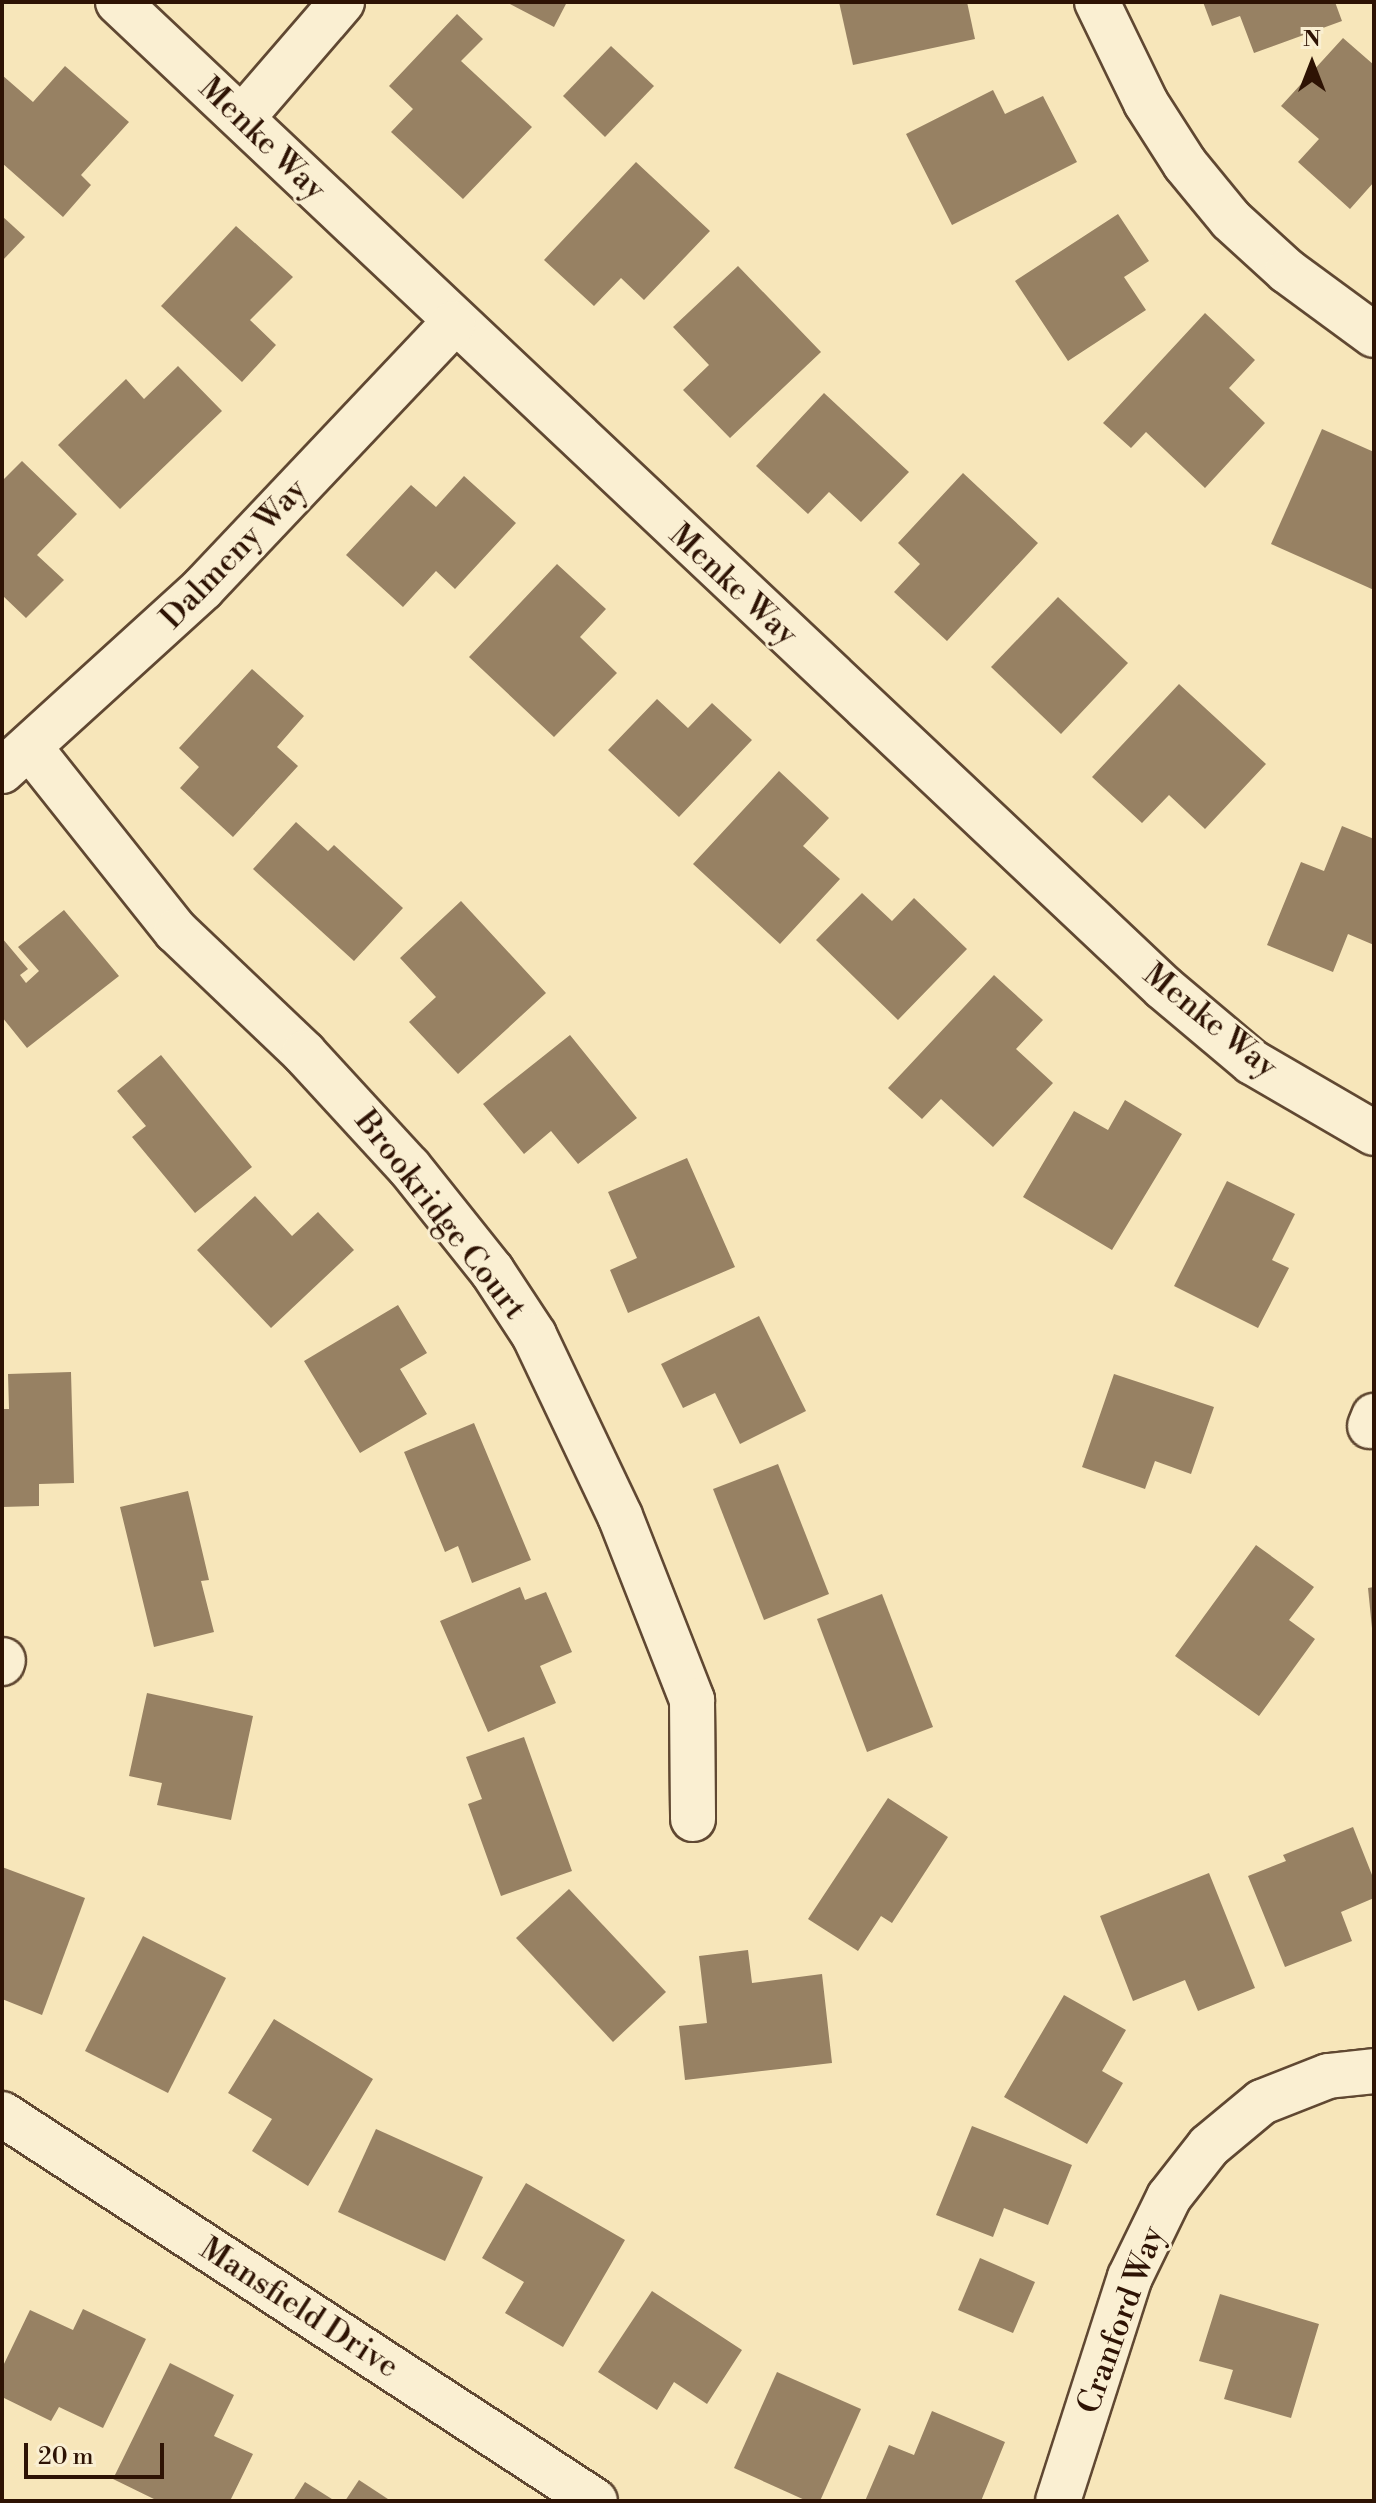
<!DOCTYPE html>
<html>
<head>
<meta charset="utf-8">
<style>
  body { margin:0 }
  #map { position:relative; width:1376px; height:2503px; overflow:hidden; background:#f7e6ba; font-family:"Libre Bodoni",serif }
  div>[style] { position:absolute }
  .building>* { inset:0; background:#978163 }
  .roads { filter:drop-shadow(2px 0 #604832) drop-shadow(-2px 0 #604832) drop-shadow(0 2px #604832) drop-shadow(0 -2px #604832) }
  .minor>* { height:44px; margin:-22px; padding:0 22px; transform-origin:22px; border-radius:22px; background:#faefd2 }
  span { translate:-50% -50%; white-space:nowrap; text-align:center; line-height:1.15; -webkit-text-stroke:6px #faefd2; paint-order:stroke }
  .street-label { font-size:32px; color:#2e1304 }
  .frame { position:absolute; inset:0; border:4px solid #2e1304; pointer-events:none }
  .north { position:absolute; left:1272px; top:24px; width:80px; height:80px; -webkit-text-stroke:6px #faefd2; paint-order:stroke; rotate:0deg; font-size:22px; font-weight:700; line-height:32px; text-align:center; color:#2e1304 }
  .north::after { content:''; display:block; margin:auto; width:28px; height:36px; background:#2e1304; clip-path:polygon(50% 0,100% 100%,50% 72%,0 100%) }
  .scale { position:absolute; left:24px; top:2443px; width:140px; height:36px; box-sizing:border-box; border:4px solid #2e1304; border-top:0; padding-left:10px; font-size:24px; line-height:28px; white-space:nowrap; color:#2e1304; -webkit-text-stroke:6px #faefd2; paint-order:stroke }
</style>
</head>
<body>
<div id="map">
  <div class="building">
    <div style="clip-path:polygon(506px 2px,567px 2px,554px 27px)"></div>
    <div style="clip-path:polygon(839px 2px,967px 2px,975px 39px,853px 65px)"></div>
    <div style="clip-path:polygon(1203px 2px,1335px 2px,1342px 21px,1254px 53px,1240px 16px,1212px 26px)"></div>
    <div style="clip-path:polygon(457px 14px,483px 39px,461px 61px,532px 127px,463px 199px,391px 132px,413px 109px,389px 86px)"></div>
    <div style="clip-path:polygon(1343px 38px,1374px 65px,1374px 182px,1350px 209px,1298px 162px,1319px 139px,1281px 106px)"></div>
    <div style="clip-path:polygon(611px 46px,654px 86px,605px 137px,563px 96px)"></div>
    <div style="clip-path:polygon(65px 66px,129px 122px,81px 175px,91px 185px,63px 217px,2px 163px,2px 75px,33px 102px)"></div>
    <div style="clip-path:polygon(993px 90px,1005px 114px,1043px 96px,1077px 162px,952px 225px,906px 134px)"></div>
    <div style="clip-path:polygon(636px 162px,710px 231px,644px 300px,621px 278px,594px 306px,544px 260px)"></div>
    <div style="clip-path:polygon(1118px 214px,1149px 261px,1124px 277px,1146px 310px,1068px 361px,1015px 281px)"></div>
    <div style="clip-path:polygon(2px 216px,25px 237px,2px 261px)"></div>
    <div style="clip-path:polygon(236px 226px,293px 277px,250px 320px,276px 345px,242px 382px,161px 306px)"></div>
    <div style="clip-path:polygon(738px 266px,821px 352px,730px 438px,683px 390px,709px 365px,673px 327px)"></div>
    <div style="clip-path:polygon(1205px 313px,1255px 360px,1229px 388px,1265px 423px,1205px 488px,1146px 432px,1131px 448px,1103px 423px)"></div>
    <div style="clip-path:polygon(178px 366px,222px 411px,120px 509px,58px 445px,126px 379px,144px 399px)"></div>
    <div style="clip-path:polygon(824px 393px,909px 472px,861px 522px,829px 492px,808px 514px,756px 466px)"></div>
    <div style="clip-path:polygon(1322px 429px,1374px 452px,1374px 590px,1271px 544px)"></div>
    <div style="clip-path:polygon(22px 461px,77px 514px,37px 555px,64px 580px,26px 618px,2px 595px,2px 481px)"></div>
    <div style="clip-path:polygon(963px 473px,1038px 543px,947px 641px,894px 592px,920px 564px,898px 543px)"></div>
    <div style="clip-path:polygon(464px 476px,516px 523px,455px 589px,436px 571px,403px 607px,346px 555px,411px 485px,436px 507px)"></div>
    <div style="clip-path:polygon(557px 564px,606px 609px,580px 637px,617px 673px,554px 737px,469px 657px)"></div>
    <div style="clip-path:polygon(1058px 597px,1128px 663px,1061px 734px,991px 667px)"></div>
    <div style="clip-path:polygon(252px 669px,304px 716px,277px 747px,298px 766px,233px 837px,180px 788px,199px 767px,179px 748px)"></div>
    <div style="clip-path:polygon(1179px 684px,1266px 764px,1205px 829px,1169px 795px,1142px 823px,1092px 777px)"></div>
    <div style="clip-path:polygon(657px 699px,688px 728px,712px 703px,752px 740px,679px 817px,608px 750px)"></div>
    <div style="clip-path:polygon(779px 771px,829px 818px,803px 846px,840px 879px,780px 944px,693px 864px)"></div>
    <div style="clip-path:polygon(296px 822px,328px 851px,334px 845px,403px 908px,354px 961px,253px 869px)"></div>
    <div style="clip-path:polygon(1342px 826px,1374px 839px,1374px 945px,1348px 934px,1333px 972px,1267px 945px,1301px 862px,1324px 871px)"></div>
    <div style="clip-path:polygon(862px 893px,892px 921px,914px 898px,967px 949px,898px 1020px,816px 940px)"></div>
    <div style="clip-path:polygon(461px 901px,546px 993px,458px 1074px,409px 1022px,436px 997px,400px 958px)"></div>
    <div style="clip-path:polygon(64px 910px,119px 976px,27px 1048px,2px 1017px,2px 938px,28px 969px,20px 975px,26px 983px,39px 971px,18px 947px)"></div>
    <div style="clip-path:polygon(994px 975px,1043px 1020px,1016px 1049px,1053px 1083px,993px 1147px,941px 1099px,922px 1119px,888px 1088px)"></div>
    <div style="clip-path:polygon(570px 1035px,637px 1118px,578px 1164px,551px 1131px,524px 1154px,483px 1104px)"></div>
    <div style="clip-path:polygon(161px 1055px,252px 1167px,195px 1213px,132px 1137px,146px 1126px,117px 1091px)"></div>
    <div style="clip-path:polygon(1125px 1100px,1182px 1134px,1112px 1250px,1023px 1197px,1074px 1111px,1108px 1130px)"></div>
    <div style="clip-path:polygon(687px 1158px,735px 1267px,628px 1313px,610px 1270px,637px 1258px,608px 1192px)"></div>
    <div style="clip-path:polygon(1227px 1181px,1295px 1214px,1272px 1260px,1289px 1268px,1258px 1328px,1174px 1286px)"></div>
    <div style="clip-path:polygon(255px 1196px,292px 1236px,318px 1212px,354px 1250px,271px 1328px,197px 1250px)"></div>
    <div style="clip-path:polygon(398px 1305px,427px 1353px,400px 1369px,427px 1414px,360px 1453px,304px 1361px)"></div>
    <div style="clip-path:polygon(759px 1316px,806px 1411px,740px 1444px,715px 1393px,683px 1408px,661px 1364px)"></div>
    <div style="clip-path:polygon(71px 1372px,74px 1483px,39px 1484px,39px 1506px,2px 1507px,2px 1409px,9px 1409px,8px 1374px)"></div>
    <div style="clip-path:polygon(1114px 1374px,1214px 1407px,1191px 1474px,1155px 1461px,1145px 1489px,1082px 1467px)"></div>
    <div style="clip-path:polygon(474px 1423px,531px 1560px,472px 1583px,458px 1546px,445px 1552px,404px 1452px)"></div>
    <div style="clip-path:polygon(778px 1464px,829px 1594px,764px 1620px,713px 1489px)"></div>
    <div style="clip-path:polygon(188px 1491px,209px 1580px,201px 1581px,214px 1632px,154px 1647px,120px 1507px)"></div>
    <div style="clip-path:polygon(1256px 1545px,1314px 1587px,1289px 1620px,1315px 1639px,1259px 1716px,1175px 1656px)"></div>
    <div style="clip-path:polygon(520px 1587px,525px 1600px,546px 1592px,572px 1652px,540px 1666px,556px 1703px,488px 1732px,440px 1621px)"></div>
    <div style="clip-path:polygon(1374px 1587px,1374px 1628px,1372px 1628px,1368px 1588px)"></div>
    <div style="clip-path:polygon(882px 1594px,933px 1727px,867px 1752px,817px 1619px)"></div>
    <div style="clip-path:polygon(147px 1693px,253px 1716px,231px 1820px,157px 1805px,162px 1783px,129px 1776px)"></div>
    <div style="clip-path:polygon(524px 1737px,572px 1871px,501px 1896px,468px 1804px,482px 1799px,466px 1757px)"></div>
    <div style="clip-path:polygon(888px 1798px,948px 1837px,892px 1923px,881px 1916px,858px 1951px,808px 1919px)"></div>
    <div style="clip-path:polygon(1353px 1827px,1374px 1880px,1374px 1898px,1341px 1912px,1352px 1941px,1285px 1967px,1248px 1876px,1286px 1861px,1283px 1855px)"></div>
    <div style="clip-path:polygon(2px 1867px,85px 1898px,42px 2015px,2px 1999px)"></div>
    <div style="clip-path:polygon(1209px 1873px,1255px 1988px,1198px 2011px,1185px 1980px,1133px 2001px,1100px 1916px)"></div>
    <div style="clip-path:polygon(569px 1889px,666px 1992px,613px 2042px,516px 1938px)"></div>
    <div style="clip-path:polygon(143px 1936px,226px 1978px,168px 2093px,85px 2051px)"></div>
    <div style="clip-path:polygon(748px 1950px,752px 1983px,822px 1974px,832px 2063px,685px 2080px,679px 2026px,707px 2023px,699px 1956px)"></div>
    <div style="clip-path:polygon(1064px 1995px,1126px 2030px,1102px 2071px,1123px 2083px,1087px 2144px,1004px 2097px)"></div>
    <div style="clip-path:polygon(274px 2019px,373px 2079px,308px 2186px,252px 2151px,272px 2119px,228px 2093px)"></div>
    <div style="clip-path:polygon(972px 2126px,1072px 2165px,1048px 2225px,1004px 2208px,993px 2237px,936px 2215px)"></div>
    <div style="clip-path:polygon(376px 2129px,483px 2177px,445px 2261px,338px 2212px)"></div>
    <div style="clip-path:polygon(526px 2183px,625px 2240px,563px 2347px,505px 2313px,524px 2282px,482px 2258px)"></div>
    <div style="clip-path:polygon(980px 2258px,1035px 2282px,1013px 2333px,958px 2310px)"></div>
    <div style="clip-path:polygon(652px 2291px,742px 2350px,707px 2404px,674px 2382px,657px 2410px,598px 2372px)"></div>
    <div style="clip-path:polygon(1220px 2294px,1319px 2324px,1291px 2418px,1224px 2399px,1233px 2370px,1199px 2361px)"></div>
    <div style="clip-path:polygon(83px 2309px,146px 2339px,103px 2428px,59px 2407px,51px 2421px,2px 2397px,2px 2368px,30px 2310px,73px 2330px)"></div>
    <div style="clip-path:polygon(170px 2363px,234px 2395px,214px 2436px,253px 2454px,230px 2501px,158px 2501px,113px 2479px)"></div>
    <div style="clip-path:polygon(777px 2372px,861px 2409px,820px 2501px,807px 2501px,734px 2468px)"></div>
    <div style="clip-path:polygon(932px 2411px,1005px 2442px,981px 2501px,865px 2501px,889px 2445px,914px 2455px)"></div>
    <div style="clip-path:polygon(359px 2480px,391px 2501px,345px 2501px)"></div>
    <div style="clip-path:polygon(305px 2482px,335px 2501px,293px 2501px)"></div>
  </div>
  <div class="roads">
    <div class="minor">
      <div style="left:118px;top:2px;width:1437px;rotate:43.31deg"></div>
      <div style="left:1164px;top:988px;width:115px;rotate:40.1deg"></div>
      <div style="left:1252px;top:1062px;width:141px;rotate:30.2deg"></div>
      <div style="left:1097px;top:2px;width:112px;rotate:64.1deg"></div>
      <div style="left:1146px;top:103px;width:72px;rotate:57.4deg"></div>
      <div style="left:1185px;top:164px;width:72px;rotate:50.6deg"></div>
      <div style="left:1231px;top:220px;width:76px;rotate:42.3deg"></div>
      <div style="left:1287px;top:271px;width:108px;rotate:36.3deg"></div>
      <div style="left:242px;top:118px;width:153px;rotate:-49.2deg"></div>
      <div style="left:31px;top:749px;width:233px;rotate:51.5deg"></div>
      <div style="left:176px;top:931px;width:177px;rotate:43.6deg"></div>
      <div style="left:304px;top:1053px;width:155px;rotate:47.4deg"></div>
      <div style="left:409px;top:1167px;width:133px;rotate:51.4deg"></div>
      <div style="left:492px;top:1271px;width:77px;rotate:56.7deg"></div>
      <div style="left:534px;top:1335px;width:200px;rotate:64.6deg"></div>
      <div style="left:620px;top:1516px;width:198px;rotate:68.6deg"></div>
      <div style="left:692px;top:1700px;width:119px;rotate:89.5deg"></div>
      <div style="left:2px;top:771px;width:272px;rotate:-42.3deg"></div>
      <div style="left:203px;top:588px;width:364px;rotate:-46.6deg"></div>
      <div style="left:1370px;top:1426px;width:11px;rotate:-68deg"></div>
      <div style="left:2px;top:1663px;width:3px;rotate:-72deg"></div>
      <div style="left:2px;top:2114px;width:708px;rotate:33.13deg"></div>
      <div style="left:1058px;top:2501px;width:235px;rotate:-72.2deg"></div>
      <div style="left:1130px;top:2277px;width:89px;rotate:-64deg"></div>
      <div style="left:1169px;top:2197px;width:65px;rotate:-51.9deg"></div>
      <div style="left:1209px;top:2146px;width:69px;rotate:-39.7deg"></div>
      <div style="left:1262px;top:2102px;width:71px;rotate:-21.5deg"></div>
      <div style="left:1328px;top:2076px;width:46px;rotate:-6.2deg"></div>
    </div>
  </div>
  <div class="street-label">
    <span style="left:262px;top:139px;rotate:44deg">Menke Way</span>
    <span style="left:234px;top:554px;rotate:-46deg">Dalmeny Way</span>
    <span style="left:733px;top:585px;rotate:43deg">Menke Way</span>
    <span style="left:1210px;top:1021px;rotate:39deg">Menke Way</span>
    <span style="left:440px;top:1215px;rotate:52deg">Brookridge Court</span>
    <span style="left:299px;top:2308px;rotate:33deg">Mansfield Drive</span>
    <span style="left:1121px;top:2320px;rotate:-70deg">Cranford Way</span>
  </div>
  <div class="frame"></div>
  <div class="north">N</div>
  <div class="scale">20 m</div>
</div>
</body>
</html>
